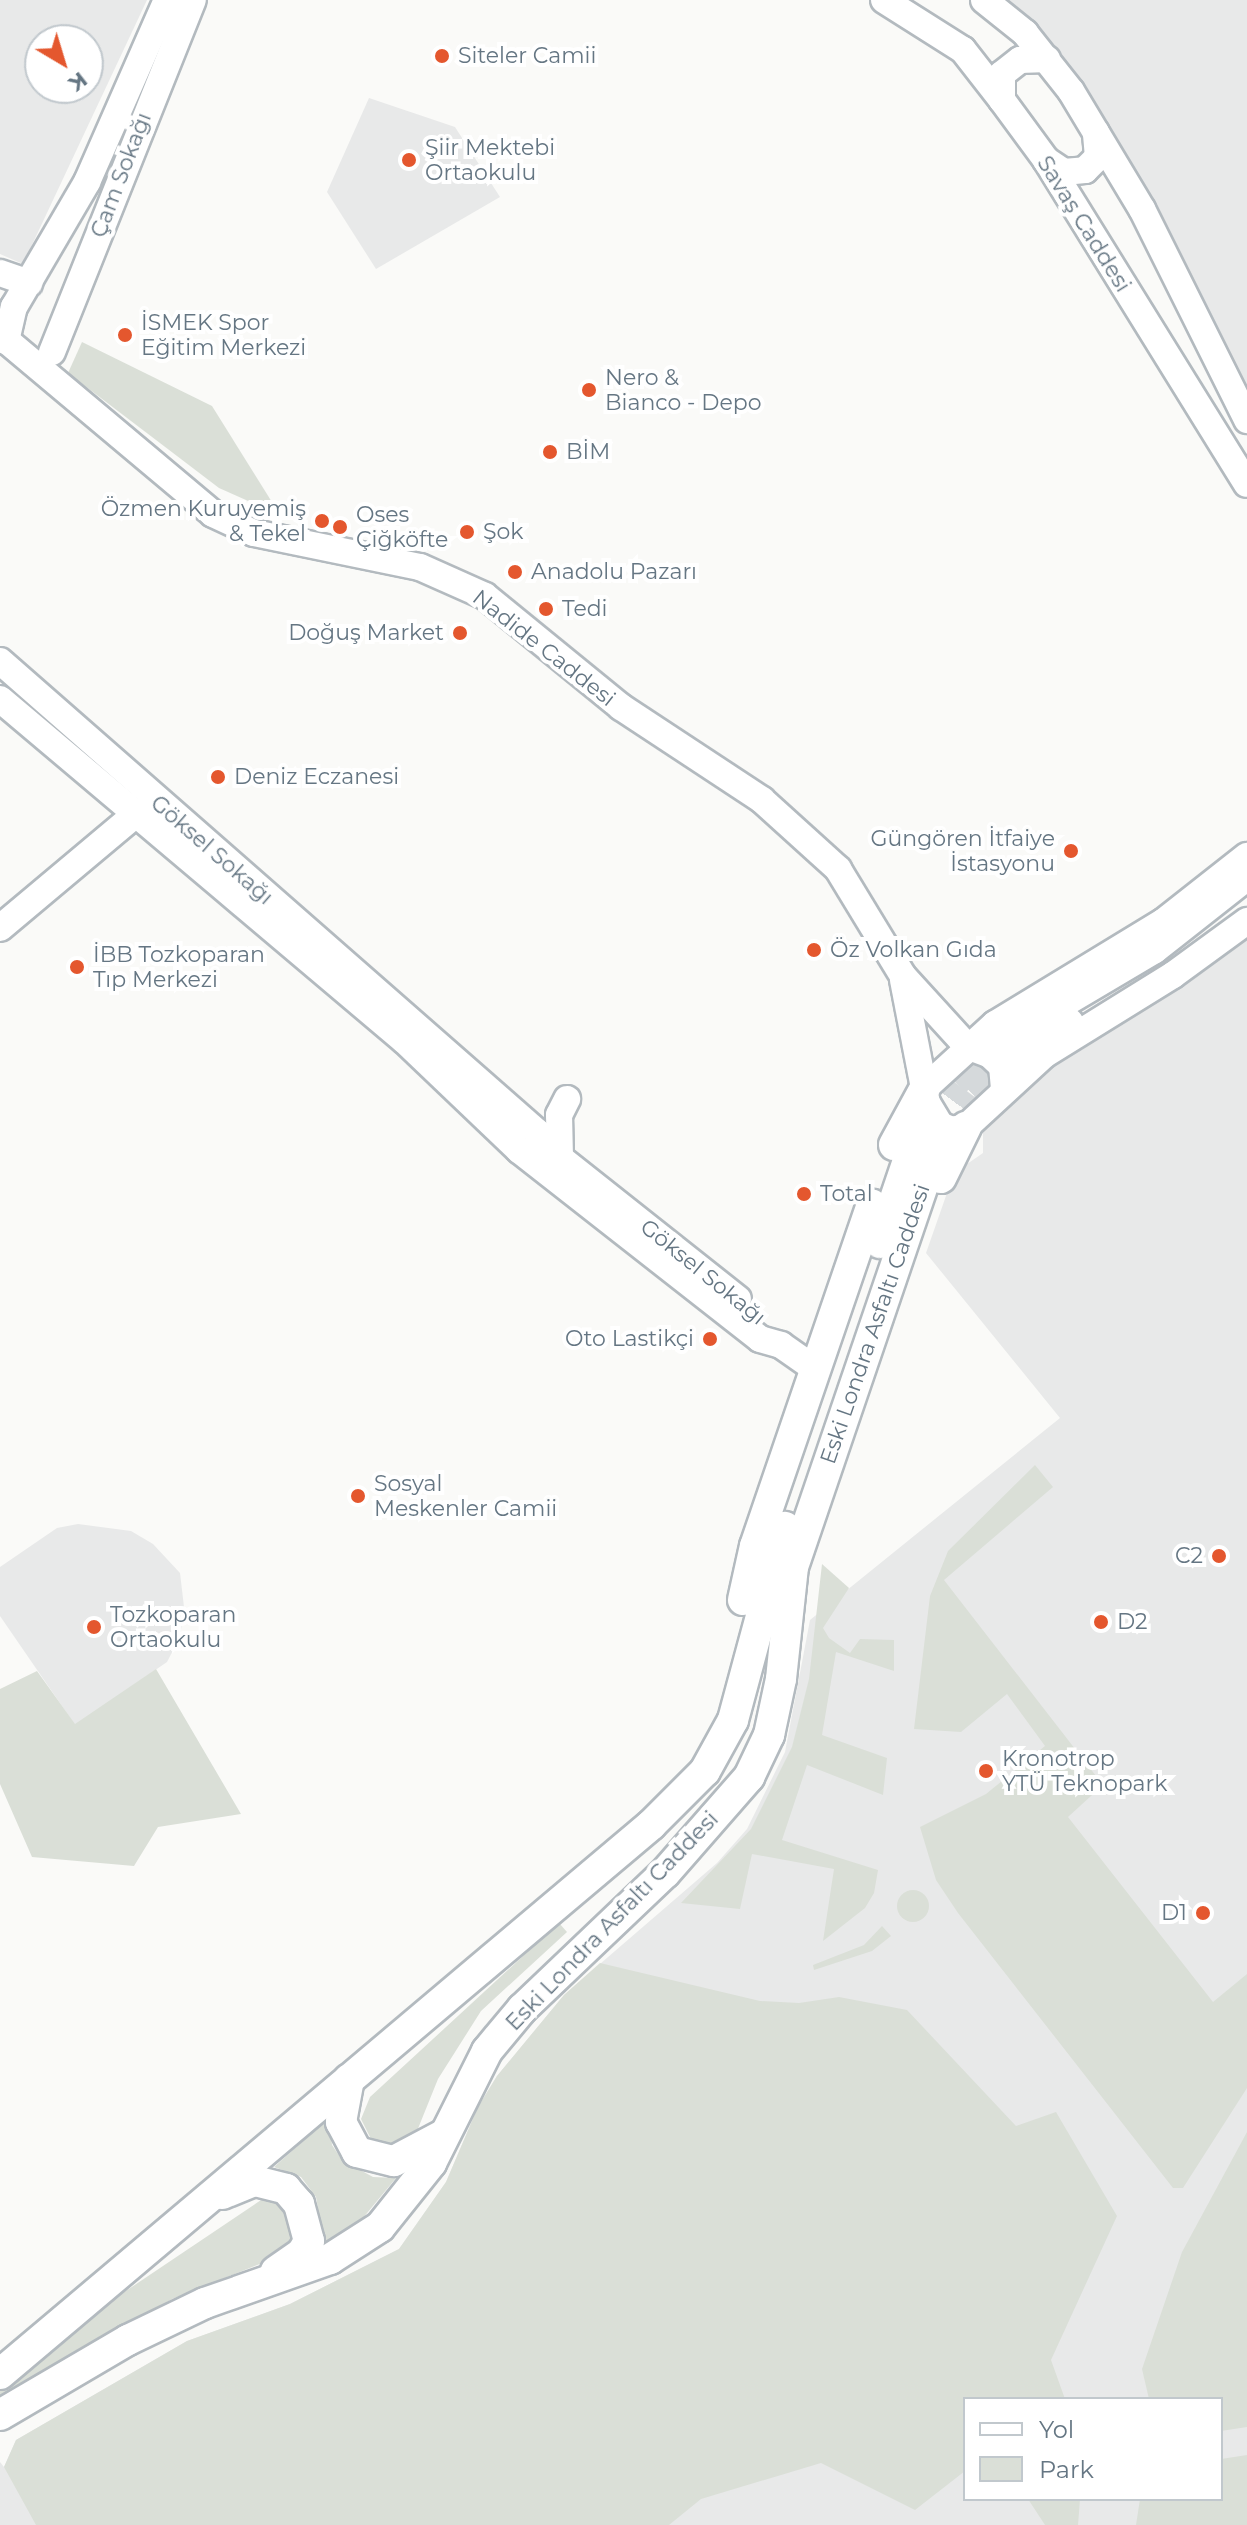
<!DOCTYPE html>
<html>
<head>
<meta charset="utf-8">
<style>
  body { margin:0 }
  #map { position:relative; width:1247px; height:2525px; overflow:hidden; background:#fafaf8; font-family:Montserrat,sans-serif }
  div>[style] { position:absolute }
  .built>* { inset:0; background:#e8e9e9 }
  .green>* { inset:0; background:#dadfd7 }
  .round { border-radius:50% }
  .primary-tunnel>* { height:30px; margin-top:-15px; transform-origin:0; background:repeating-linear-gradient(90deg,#d5d9db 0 30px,transparent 0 45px) }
  .roads { filter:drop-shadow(2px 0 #b3babf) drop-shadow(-2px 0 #b3babf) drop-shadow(0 2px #b3babf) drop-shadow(0 -2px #b3babf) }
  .secondary>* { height:26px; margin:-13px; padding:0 13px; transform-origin:13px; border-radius:13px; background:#fff }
  .primary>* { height:30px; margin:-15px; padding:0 15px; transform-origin:15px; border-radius:15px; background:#fff }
  .dots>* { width:22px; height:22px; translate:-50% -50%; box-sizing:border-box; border:4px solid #fff; border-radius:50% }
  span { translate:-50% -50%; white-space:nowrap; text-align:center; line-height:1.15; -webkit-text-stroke:8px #fff; paint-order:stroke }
  .poi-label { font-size:22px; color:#657683 }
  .left { translate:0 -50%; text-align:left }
  .right { translate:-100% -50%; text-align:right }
  .street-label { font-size:22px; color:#657683 }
  .legend { position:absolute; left:963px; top:2397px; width:260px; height:104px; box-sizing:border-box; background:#fff; border:2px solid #c1c8cd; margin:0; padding:10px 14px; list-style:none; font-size:24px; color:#657683 }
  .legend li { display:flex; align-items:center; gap:16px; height:40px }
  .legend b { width:40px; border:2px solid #c1c8cd }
  .north { position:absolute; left:24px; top:24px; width:80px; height:80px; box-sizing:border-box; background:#fff; border:2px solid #c1c8cd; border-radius:50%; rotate:142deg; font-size:22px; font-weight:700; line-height:32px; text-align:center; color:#657683 }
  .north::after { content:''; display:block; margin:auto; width:28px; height:36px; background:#e4572e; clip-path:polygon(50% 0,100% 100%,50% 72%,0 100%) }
</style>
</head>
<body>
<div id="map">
  <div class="built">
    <div style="clip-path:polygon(evenodd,0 0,147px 0,23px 264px,0 254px,0 0,40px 40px,88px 40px,88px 88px,40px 88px,40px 40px)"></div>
    <div style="clip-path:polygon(1009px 0,1247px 0,1247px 394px,1073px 74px)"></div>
    <div style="clip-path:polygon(369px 98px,455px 127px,500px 197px,376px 269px,327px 192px)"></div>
    <div style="clip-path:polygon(evenodd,1247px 932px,1247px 2525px,0 2525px,0 2462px,4px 2467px,16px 2440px,187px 2341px,290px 2304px,399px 2249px,446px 2182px,478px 2107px,497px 2076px,564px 1995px,717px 1863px,747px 1829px,785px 1752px,810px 1620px,1060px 1418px,926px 1253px,954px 1173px,983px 1153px,983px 1119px,1028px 1078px,1247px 932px,965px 2399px,1221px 2399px,1221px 2499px,965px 2499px,965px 2399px)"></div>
    <div style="clip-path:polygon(78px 1524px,131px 1531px,153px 1544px,180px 1573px,184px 1607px,180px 1637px,167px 1662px,75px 1725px,0 1616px,0 1567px,57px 1528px)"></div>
  </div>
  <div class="green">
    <div style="clip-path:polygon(82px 342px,212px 406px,280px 515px,219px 488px,68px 373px)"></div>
    <div style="clip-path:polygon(1035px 1465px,1053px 1487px,944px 1580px,1103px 1785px,1068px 1817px,1213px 2002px,1247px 1974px,1247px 2088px,1183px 2188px,1173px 2188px,958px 1913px,936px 1880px,920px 1827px,986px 1794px,1045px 1746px,1007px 1694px,961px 1732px,914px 1729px,930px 1596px,948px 1551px)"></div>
    <div style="clip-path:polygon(822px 1564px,849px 1588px,823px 1628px,829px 1638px,850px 1653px,860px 1639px,894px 1640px,894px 1671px,836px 1652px,822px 1735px,887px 1758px,883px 1795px,807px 1765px,782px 1840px,878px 1870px,874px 1893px,865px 1908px,823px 1941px,834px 1869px,752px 1854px,740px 1909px,681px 1903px,751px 1829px,792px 1747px,809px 1679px)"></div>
    <div style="clip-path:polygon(156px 1669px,241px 1814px,158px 1827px,134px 1866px,32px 1857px,0 1784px,0 1689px,37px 1671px,75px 1724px)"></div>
    <div class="round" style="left:897px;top:1890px;width:32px;height:32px"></div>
    <div style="clip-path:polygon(559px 1923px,567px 1932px,481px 2011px,438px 2079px,415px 2136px,392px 2146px,371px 2139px,361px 2119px,370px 2097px)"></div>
    <div style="clip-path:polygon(882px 1926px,891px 1936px,872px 1951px,814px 1970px,813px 1965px,864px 1945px)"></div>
    <div style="clip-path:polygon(600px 1963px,760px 2001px,799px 2003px,839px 1997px,907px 2010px,1016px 2126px,1056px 2112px,1117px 2216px,1051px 2360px,1065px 2399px,965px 2399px,965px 2471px,915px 2510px,821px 2463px,701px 2499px,669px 2525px,36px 2525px,4px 2467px,16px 2440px,187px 2341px,290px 2304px,399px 2249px,446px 2182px,478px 2107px,497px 2076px,564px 1995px)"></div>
    <div style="clip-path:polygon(329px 2118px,332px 2145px,342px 2160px,373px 2177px,396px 2178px,358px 2224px,317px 2250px,322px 2233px,316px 2197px,301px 2177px,274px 2167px)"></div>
    <div style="clip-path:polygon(1247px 2132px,1247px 2427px,1221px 2431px,1221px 2399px,1149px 2399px,1142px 2369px,1182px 2252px)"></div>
    <div style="clip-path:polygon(264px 2198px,286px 2203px,294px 2242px,275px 2258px,172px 2299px,0 2404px,0 2389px,102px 2307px)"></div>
    <div style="clip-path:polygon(1247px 2455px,1247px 2525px,1136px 2525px,1140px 2499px,1221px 2499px,1221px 2459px)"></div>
    <div style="clip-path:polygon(1028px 2499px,1080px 2499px,1078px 2525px,1045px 2525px)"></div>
  </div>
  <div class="primary-tunnel">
    <div style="left:918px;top:1131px;width:61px;rotate:-52.9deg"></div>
    <div style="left:955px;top:1082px;width:61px;rotate:-43.7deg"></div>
    <div style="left:937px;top:1145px;width:61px;rotate:-52.9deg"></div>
    <div style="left:974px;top:1096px;width:58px;rotate:-43.6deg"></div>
  </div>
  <div class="roads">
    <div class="secondary">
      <div style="left:884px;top:0;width:93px;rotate:32.3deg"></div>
      <div style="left:963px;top:50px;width:63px;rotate:52deg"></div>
      <div style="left:1002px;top:100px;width:74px;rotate:53.7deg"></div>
      <div style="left:1046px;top:160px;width:381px;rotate:58.2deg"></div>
      <div style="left:984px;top:0;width:53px;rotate:38.8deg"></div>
      <div style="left:1025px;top:33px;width:74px;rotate:51.6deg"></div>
      <div style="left:1071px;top:91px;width:138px;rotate:59deg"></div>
      <div style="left:1142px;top:209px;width:236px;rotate:63.5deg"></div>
      <div style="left:1002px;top:100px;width:26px;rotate:-90deg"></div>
      <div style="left:1002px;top:74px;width:23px;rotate:-38deg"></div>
      <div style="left:1020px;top:60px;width:27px;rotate:-2deg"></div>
      <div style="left:1046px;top:160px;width:22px;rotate:34deg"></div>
      <div style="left:1064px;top:172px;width:21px;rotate:-5deg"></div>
      <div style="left:1085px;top:170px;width:18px;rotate:-45deg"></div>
      <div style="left:1098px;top:157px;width:25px;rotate:-95deg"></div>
      <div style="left:0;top:273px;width:31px;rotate:19deg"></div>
      <div style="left:0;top:335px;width:278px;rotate:40deg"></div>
      <div style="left:213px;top:514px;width:45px;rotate:24.9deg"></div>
      <div style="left:254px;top:533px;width:169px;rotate:11.6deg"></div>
      <div style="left:420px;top:567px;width:71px;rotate:24deg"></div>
      <div style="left:485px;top:596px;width:176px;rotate:39.2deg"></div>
      <div style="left:621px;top:707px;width:169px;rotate:33.4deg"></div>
      <div style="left:762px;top:800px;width:103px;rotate:42.2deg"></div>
      <div style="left:838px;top:869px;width:125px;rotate:58.7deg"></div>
      <div style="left:903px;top:976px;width:95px;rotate:47.6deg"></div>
      <div style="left:967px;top:1046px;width:25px;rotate:21deg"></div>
      <div style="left:990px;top:1055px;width:16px;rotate:43deg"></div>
      <div style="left:1002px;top:1066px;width:21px;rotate:85deg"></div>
      <div style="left:6px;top:341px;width:35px;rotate:-77deg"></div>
      <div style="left:14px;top:307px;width:145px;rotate:-59.7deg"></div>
      <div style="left:87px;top:182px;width:199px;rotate:-66.3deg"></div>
      <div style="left:52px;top:352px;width:379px;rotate:-68.2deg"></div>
      <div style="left:0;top:661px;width:714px;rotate:41.25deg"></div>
      <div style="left:537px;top:1132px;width:35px;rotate:49deg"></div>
      <div style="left:560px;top:1158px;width:227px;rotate:38.4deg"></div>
      <div style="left:0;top:699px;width:530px;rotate:40.18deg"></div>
      <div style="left:405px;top:1041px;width:158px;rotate:43.7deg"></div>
      <div style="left:519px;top:1150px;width:306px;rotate:38.1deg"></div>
      <div style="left:760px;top:1339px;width:22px;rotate:16deg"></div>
      <div style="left:781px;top:1345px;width:40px;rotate:34.9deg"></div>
      <div style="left:0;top:928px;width:177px;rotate:-40deg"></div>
      <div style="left:903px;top:980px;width:125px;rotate:79deg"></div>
      <div style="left:927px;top:1103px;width:26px;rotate:59deg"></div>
      <div style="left:940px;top:1125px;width:13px;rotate:23deg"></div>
      <div style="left:952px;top:1130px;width:14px;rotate:-12deg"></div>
      <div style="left:966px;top:1127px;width:106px;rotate:-42.7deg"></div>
      <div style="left:1044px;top:1055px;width:152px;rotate:-31.8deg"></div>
      <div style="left:1173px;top:975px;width:92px;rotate:-36.1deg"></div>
      <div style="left:925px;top:1088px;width:95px;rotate:-42.4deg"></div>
      <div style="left:995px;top:1024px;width:197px;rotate:-31.3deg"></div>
      <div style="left:1163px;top:922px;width:107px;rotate:-38.2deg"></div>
      <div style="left:560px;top:1158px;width:43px;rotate:-91.3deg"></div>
      <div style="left:559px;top:1115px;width:18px;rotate:-63deg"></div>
    </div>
    <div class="primary">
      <div style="left:999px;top:1040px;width:179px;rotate:-30.6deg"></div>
      <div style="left:1153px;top:949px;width:120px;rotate:-38.2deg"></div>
      <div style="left:1016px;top:1056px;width:62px;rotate:-32.4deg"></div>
      <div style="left:894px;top:1145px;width:65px;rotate:-61.5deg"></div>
      <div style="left:941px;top:1178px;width:57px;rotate:-63.9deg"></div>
      <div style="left:880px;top:1243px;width:118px;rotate:-71.3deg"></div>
      <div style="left:743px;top:1600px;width:55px;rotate:-77.5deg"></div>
      <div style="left:755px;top:1546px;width:361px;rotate:-71.1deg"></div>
      <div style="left:349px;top:2079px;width:44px;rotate:100.5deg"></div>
      <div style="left:341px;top:2122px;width:34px;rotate:62deg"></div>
      <div style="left:357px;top:2152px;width:38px;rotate:14deg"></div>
      <div style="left:394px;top:2161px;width:55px;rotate:-28deg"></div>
      <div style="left:222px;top:2194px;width:35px;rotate:-22deg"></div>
      <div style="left:255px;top:2181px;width:32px;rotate:14deg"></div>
      <div style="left:286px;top:2189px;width:20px;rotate:49deg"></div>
      <div style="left:299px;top:2204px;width:38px;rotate:75deg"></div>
      <div style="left:309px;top:2241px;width:14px;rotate:120deg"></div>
      <div style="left:302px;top:2253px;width:32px;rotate:145deg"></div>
      <div style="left:0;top:2374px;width:852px;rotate:-40.14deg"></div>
      <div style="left:651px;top:1825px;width:76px;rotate:-45deg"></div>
      <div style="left:705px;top:1771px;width:58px;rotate:-61.2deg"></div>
      <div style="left:733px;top:1720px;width:200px;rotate:-74.9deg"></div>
      <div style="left:0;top:2415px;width:148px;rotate:-30.4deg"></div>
      <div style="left:128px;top:2340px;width:85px;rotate:-25.7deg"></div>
      <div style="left:205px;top:2303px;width:133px;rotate:-19.4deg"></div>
      <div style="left:330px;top:2259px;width:59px;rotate:-32.6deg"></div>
      <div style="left:380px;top:2227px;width:82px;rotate:-51.4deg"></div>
      <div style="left:431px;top:2163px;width:125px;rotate:-63.4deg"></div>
      <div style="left:487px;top:2051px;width:55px;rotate:-50.2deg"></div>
      <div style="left:522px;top:2009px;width:197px;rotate:-43.6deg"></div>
      <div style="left:665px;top:1873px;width:128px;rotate:-48.8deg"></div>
      <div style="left:749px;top:1777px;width:47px;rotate:-64.5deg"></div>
      <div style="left:769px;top:1735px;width:57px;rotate:-77.9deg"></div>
      <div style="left:781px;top:1679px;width:113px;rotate:-83.9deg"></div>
      <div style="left:793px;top:1567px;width:446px;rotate:-71.2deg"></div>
    </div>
  </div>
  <div class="dots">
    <div style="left:442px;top:56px;background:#e4572e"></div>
    <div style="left:409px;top:160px;background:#e4572e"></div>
    <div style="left:125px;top:335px;background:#e4572e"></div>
    <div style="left:589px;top:390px;background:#e4572e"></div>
    <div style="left:550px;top:452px;background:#e4572e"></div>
    <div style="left:322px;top:521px;background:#e4572e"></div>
    <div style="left:340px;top:527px;background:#e4572e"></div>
    <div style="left:467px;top:532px;background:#e4572e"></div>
    <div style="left:515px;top:572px;background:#e4572e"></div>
    <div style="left:546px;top:609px;background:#e4572e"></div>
    <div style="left:460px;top:633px;background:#e4572e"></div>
    <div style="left:218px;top:777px;background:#e4572e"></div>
    <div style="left:1071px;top:851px;background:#e4572e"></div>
    <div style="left:814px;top:950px;background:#e4572e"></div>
    <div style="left:77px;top:967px;background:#e4572e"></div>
    <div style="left:804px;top:1194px;background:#e4572e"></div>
    <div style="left:710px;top:1339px;background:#e4572e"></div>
    <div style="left:358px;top:1496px;background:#e4572e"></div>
    <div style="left:1219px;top:1556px;background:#e4572e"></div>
    <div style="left:1101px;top:1622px;background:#e4572e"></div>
    <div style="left:94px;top:1627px;background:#e4572e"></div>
    <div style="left:986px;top:1771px;background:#e4572e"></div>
    <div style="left:1203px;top:1913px;background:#e4572e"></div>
  </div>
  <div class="poi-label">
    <span class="left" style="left:458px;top:56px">Siteler Camii</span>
    <span class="left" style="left:425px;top:160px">Şiir Mektebi<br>Ortaokulu</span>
    <span class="left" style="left:141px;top:335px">İSMEK Spor<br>Eğitim Merkezi</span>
    <span class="left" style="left:605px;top:390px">Nero &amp;<br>Bianco - Depo</span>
    <span class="left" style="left:566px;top:452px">BİM</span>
    <span class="right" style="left:306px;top:521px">Özmen Kuruyemiş<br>&amp; Tekel</span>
    <span class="left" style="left:356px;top:527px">Oses<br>Çiğköfte</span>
    <span class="left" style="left:483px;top:532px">Şok</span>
    <span class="left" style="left:531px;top:572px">Anadolu Pazarı</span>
    <span class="left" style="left:562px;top:609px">Tedi</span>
    <span class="right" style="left:444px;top:633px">Doğuş Market</span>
    <span class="left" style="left:234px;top:777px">Deniz Eczanesi</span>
    <span class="right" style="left:1055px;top:851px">Güngören İtfaiye<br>İstasyonu</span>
    <span class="left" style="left:830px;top:950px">Öz Volkan Gıda</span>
    <span class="left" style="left:93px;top:967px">İBB Tozkoparan<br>Tıp Merkezi</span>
    <span class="left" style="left:820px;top:1194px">Total</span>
    <span class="right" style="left:694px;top:1339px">Oto Lastikçi</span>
    <span class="left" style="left:374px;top:1496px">Sosyal<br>Meskenler Camii</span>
    <span class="right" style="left:1203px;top:1556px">C2</span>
    <span class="left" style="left:110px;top:1627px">Tozkoparan<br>Ortaokulu</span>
    <span class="left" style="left:1117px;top:1622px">D2</span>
    <span class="left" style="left:1002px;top:1771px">Kronotrop<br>YTÜ Teknopark</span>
    <span class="right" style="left:1187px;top:1913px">D1</span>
  </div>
  <div class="street-label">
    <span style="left:121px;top:175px;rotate:-69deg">Çam Sokağı</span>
    <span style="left:1084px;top:224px;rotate:58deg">Savaş Caddesi</span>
    <span style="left:544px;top:648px;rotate:38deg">Nadide Caddesi</span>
    <span style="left:212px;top:850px;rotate:41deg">Göksel Sokağı</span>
    <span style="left:703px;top:1272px;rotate:39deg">Göksel Sokağı</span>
    <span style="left:875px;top:1324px;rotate:-71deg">Eski Londra Asfaltı Caddesi</span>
    <span style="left:612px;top:1921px;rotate:-46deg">Eski Londra Asfaltı Caddesi</span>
  </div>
  <ul class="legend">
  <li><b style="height:10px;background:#fff"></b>Yol</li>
  <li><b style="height:22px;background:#dadfd7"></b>Park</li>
  </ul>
  <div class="north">K</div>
</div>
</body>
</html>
